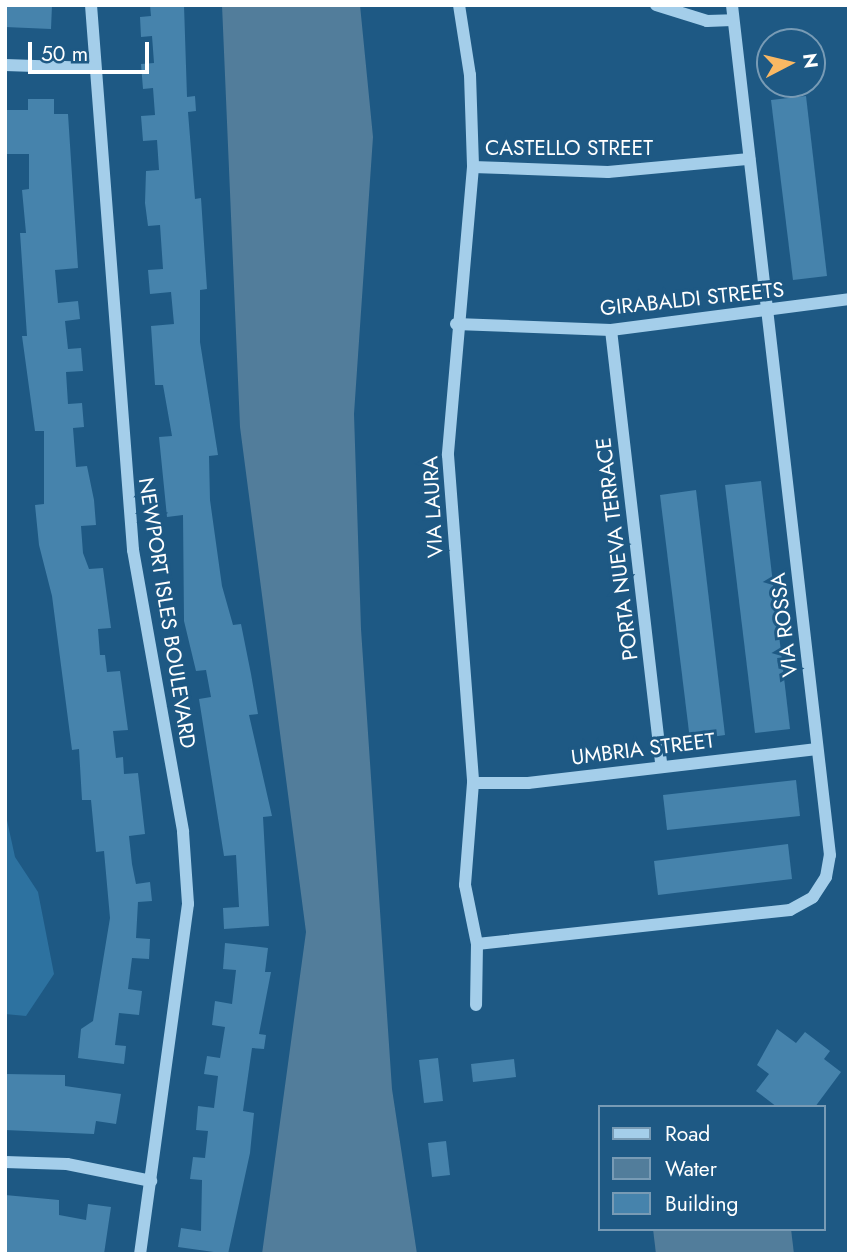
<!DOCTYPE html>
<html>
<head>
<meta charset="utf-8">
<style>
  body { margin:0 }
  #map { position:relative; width:854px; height:1259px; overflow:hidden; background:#1e5984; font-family:Jost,sans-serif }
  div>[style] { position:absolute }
  .green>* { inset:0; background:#2d72a0 }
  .water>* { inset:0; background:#527d9b }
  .building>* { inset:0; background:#4683ac }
  .minor>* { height:12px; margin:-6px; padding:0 6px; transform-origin:6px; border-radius:6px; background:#a4ceea }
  span { translate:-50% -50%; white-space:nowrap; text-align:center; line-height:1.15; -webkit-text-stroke:6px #1e5984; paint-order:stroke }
  .street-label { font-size:21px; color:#fff }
  .frame { position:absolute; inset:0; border:7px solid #fff; pointer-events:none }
  .legend { position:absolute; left:598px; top:1105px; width:228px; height:126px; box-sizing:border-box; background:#1e5984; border:2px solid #789bb5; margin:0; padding:9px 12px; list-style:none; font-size:21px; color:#fff }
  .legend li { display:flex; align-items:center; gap:14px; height:35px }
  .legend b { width:35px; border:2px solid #789bb5 }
  .north { position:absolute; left:756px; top:28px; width:70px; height:70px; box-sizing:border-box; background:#1e5984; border:2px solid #789bb5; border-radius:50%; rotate:83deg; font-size:19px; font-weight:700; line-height:28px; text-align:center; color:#fff }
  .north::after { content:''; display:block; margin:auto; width:24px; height:32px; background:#f9b863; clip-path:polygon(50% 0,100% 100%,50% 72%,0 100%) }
  .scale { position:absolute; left:28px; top:42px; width:121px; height:32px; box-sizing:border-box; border:4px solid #fff; border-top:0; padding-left:9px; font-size:21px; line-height:24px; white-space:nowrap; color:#fff; -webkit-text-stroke:5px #1e5984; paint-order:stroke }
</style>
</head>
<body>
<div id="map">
  <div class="green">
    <div style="clip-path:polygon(5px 811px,15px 857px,38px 892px,54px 974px,26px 1016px,5px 1014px)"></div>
  </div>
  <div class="water">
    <div style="clip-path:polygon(222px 5px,360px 5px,373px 137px,354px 414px,361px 629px,392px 1089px,417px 1254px,262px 1254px,306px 932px,240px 427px)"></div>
    <div style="clip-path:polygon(653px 1229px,791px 1229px,794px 1254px,656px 1254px)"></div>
  </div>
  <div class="building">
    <div style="clip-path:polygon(5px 5px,52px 5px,51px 29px,5px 27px)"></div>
    <div style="clip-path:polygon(150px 5px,184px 5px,187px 97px,195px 96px,196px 111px,188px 112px,195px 199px,201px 198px,207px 289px,200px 290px,200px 342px,218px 455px,209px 456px,210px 500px,222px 586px,233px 625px,241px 624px,251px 674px,258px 714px,249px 715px,272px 816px,263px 817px,269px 926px,224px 929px,223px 908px,239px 907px,236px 855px,224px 856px,199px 699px,211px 697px,206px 670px,196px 671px,184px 621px,183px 515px,167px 517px,159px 437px,172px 436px,163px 385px,155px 385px,151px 326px,174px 324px,171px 292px,150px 294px,148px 270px,163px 269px,160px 225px,148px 226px,145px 203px,146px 171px,159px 170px,157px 140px,143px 141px,141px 116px,155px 115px,153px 88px,143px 89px,141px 64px,154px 63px,152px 36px,141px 37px,140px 17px,151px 16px)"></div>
    <div style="clip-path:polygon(806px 96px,827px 276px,793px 280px,771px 100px)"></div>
    <div style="clip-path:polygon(28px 99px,54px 99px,54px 114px,68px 114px,78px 268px,55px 270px,58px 303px,78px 301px,80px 319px,65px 321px,68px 349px,81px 348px,83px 371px,66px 372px,68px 404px,82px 403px,84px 427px,73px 428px,76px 467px,87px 466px,94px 500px,96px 525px,81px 526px,83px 553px,89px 569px,103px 568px,111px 628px,98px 629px,100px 655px,105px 655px,107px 672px,120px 671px,128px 730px,113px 731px,116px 758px,123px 757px,124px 774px,138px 773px,145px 834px,129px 836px,132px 864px,136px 884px,150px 882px,152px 901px,138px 902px,136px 938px,150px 939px,149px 959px,132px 958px,128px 989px,142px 991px,139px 1015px,119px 1013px,115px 1045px,126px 1046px,124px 1064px,78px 1058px,81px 1029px,93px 1021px,110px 918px,104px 851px,96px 852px,91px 800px,82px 800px,79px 749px,72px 750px,52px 596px,39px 545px,35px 505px,44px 504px,44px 431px,35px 431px,22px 336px,27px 336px,20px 233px,26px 233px,22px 190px,29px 189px,29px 154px,5px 154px,5px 110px,28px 110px)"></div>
    <div style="clip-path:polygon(761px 481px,790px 729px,755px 733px,725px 485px)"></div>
    <div style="clip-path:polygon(696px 490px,725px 735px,690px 740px,660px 495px)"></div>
    <div style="clip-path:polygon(796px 780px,800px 816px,667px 830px,663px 795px)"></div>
    <div style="clip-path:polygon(788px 844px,792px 879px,658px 895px,654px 861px)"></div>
    <div style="clip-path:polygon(225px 943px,268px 948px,265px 972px,271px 972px,259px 1034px,266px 1035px,264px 1049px,252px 1048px,243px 1111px,254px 1113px,250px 1153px,228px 1254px,178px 1247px,181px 1228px,201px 1231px,202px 1180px,190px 1179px,193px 1157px,205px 1158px,208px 1131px,196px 1130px,198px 1106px,214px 1108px,218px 1076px,204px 1074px,207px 1056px,220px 1058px,225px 1027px,212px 1025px,215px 1001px,232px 1004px,236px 970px,223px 969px)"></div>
    <div style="clip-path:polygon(777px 1029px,796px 1043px,805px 1032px,830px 1051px,824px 1059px,841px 1072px,815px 1107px,777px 1107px,756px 1091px,769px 1074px,757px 1065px)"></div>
    <div style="clip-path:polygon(438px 1058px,443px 1101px,424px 1103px,419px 1060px)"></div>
    <div style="clip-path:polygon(514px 1059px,516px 1077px,473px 1082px,471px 1064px)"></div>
    <div style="clip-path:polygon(5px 1074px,65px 1075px,65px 1086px,121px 1094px,116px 1124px,96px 1121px,94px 1134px,5px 1130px)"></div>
    <div style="clip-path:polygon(446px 1141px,450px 1175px,432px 1177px,428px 1143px)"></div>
    <div style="clip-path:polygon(5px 1195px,59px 1200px,59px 1215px,86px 1220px,88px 1204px,111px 1207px,104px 1254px,5px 1253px)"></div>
  </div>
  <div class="minor">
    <div style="left:91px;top:5px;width:547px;rotate:85.59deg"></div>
    <div style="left:133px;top:550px;width:286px;rotate:79.9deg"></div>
    <div style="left:183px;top:832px;width:72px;rotate:86deg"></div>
    <div style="left:188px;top:904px;width:353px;rotate:97.8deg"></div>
    <div style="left:459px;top:5px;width:71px;rotate:81.1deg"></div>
    <div style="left:470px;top:75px;width:92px;rotate:88.1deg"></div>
    <div style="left:473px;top:167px;width:289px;rotate:95deg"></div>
    <div style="left:448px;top:455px;width:329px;rotate:85.6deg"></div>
    <div style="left:473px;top:783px;width:102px;rotate:94.5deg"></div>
    <div style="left:465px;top:885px;width:60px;rotate:78.5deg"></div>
    <div style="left:477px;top:944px;width:61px;rotate:90.9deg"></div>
    <div style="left:656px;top:5px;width:53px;rotate:17.4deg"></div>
    <div style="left:707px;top:21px;width:25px;rotate:-2deg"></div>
    <div style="left:5px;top:65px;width:89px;rotate:1.9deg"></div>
    <div style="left:473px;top:167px;width:135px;rotate:2.1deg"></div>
    <div style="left:608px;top:172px;width:142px;rotate:-5.3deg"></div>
    <div style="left:456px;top:324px;width:155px;rotate:2.2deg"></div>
    <div style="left:611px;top:330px;width:240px;rotate:-7.4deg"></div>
    <div style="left:611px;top:330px;width:437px;rotate:83.4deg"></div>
    <div style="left:473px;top:783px;width:55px"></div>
    <div style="left:528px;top:783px;width:291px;rotate:-6.7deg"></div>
    <div style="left:477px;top:944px;width:315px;rotate:-6.2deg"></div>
    <div style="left:790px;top:910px;width:26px;rotate:-29deg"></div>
    <div style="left:813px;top:897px;width:24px;rotate:-57deg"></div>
    <div style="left:826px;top:877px;width:22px;rotate:-80deg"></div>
    <div style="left:830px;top:855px;width:856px;rotate:-96.58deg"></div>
    <div style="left:5px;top:1162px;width:62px;rotate:1.8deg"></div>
    <div style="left:67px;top:1164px;width:86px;rotate:11.4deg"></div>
  </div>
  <div class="street-label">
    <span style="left:569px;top:148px">CASTELLO STREET</span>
    <span style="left:692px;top:299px;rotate:-6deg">GIRABALDI STREETS</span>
    <span style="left:433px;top:507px;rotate:-93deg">VIA LAURA</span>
    <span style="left:617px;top:549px;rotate:-97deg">PORTA NUEVA TERRACE</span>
    <span style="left:167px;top:613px;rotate:81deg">NEWPORT ISLES BOULEVARD</span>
    <span style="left:784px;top:625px;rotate:-97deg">VIA ROSSA</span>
    <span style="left:643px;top:749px;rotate:-7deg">UMBRIA STREET</span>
  </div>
  <div class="frame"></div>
  <ul class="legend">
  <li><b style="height:9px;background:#a4ceea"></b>Road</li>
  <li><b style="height:19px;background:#527d9b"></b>Water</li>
  <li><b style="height:19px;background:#4683ac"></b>Building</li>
  </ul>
  <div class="north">N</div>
  <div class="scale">50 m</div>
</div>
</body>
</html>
